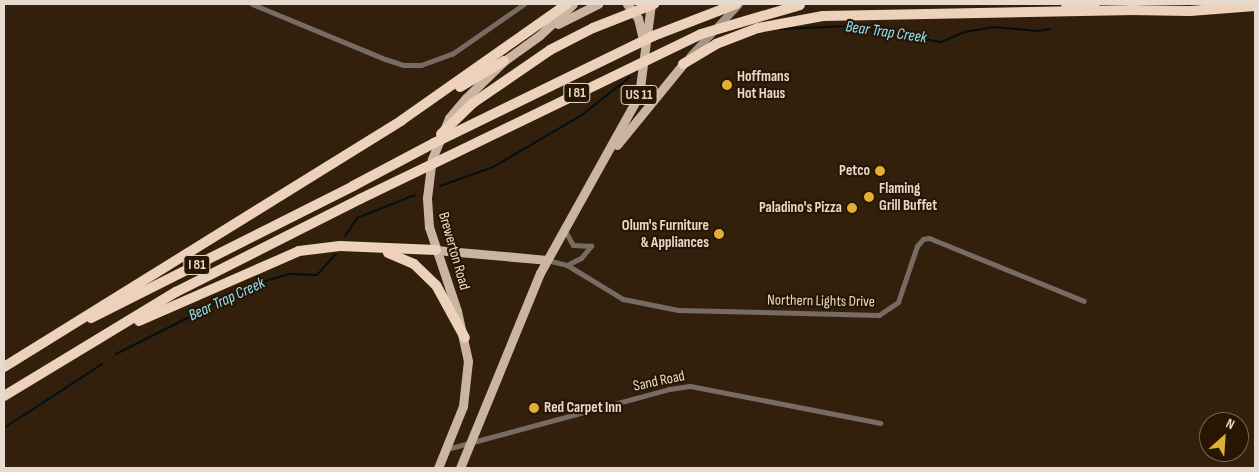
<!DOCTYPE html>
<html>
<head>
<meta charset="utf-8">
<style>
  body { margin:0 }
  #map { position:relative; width:1259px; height:472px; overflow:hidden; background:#32200c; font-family:"Sofia Sans Condensed",sans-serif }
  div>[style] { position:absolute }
  .stream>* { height:2px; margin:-1px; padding:0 1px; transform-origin:1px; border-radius:1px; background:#021014 }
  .minor>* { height:5px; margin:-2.5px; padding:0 2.5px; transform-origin:2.5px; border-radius:2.5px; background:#776c63 }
  .secondary>* { height:8px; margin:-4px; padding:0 4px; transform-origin:4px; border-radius:4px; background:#a69587 }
  .primary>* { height:9px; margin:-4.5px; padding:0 4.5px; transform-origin:4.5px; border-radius:4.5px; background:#cbb5a2 }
  .motorway>* { height:10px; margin:-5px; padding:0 5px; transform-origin:5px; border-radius:5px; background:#edd1bb }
  .motorway-bridge>* { height:10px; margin:-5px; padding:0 5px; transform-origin:5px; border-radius:5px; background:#edd1bb }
  .dots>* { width:14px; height:14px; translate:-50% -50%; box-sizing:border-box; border:2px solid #281603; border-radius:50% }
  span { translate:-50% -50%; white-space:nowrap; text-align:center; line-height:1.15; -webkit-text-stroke:4.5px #281603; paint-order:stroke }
  .shield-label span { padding:1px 4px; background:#281603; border:1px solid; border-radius:4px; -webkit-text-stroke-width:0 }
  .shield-label { font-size:14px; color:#e6d9cd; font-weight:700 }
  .poi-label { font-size:15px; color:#e6d9cd; font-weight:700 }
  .left { translate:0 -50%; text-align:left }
  .right { translate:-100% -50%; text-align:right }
  .street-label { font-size:15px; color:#e6d9cd }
  .water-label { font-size:16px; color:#8de1fa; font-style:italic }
  .frame { position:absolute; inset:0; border:5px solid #e6d9cd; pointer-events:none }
  .north { position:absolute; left:1199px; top:412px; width:50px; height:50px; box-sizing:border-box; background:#281603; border:1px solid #746454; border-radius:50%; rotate:26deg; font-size:14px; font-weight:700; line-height:20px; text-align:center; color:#e6d9cd }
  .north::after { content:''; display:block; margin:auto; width:18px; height:22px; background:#e0b034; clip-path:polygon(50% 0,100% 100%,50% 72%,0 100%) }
</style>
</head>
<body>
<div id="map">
  <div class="stream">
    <div style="left:780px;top:29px;width:68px;rotate:-2.5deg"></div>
    <div style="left:848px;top:26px;width:94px;rotate:9.8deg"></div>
    <div style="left:941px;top:42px;width:25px;rotate:-23deg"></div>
    <div style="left:964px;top:32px;width:30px;rotate:-9deg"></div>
    <div style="left:994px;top:27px;width:43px;rotate:5.3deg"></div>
    <div style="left:1037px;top:31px;width:13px;rotate:-9deg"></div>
    <div style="left:440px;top:186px;width:56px;rotate:-19.7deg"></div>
    <div style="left:493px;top:167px;width:103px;rotate:-30.3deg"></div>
    <div style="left:582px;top:115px;width:61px;rotate:-38.4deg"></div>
    <div style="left:345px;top:236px;width:22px;rotate:-56deg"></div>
    <div style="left:357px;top:218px;width:62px;rotate:-21.6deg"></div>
    <div style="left:116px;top:354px;width:156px;rotate:-26.7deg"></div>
    <div style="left:255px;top:284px;width:37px;rotate:-16deg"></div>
    <div style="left:291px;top:274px;width:26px;rotate:2deg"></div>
    <div style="left:317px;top:275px;width:28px;rotate:-48deg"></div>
    <div style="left:4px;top:428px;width:117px;rotate:-33.1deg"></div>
  </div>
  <div class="minor">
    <div style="left:252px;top:4px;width:144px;rotate:22.5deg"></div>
    <div style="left:385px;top:59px;width:19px;rotate:18deg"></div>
    <div style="left:403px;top:65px;width:18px"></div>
    <div style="left:421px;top:65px;width:33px;rotate:-20deg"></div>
    <div style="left:452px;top:54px;width:88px;rotate:-34.8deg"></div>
    <div style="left:564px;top:229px;width:18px;rotate:61deg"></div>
    <div style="left:573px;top:245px;width:18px;rotate:3deg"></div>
    <div style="left:547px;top:260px;width:21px;rotate:14deg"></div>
    <div style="left:567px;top:265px;width:16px;rotate:-27deg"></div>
    <div style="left:581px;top:258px;width:16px;rotate:-50deg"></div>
    <div style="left:567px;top:265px;width:66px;rotate:31.3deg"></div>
    <div style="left:623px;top:299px;width:56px;rotate:11.3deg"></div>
    <div style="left:678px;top:310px;width:201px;rotate:1.4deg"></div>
    <div style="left:879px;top:315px;width:23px;rotate:-34deg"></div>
    <div style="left:898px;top:302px;width:59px;rotate:-71.3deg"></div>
    <div style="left:917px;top:246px;width:9px;rotate:-49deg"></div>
    <div style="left:923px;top:239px;width:6px;rotate:-9deg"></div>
    <div style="left:929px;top:238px;width:167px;rotate:22.1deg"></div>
    <div style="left:447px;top:449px;width:230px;rotate:-15.1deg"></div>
    <div style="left:669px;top:389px;width:21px;rotate:-8deg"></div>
    <div style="left:690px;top:386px;width:194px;rotate:11deg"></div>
  </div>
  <div class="secondary">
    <div style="left:690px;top:57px;width:72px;rotate:-47.2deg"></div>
  </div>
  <div class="primary">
    <div style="left:627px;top:4px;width:18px;rotate:52deg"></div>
    <div style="left:638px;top:18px;width:26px;rotate:77deg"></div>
    <div style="left:558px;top:24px;width:45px;rotate:-26.6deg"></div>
    <div style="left:617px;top:145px;width:104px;rotate:-50.8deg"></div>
    <div style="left:436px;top:250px;width:111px;rotate:5.1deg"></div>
    <div style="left:438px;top:468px;width:67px;rotate:-68deg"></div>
    <div style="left:463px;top:406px;width:45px;rotate:-83.7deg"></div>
    <div style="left:468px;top:361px;width:51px;rotate:-102.4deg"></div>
    <div style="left:457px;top:311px;width:89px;rotate:-108.4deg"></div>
    <div style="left:429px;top:227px;width:29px;rotate:-94deg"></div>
    <div style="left:427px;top:198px;width:39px;rotate:-83deg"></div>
    <div style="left:432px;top:159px;width:44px;rotate:-67.5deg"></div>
    <div style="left:449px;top:118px;width:26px;rotate:-50deg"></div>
    <div style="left:466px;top:98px;width:53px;rotate:-44.2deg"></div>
    <div style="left:504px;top:61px;width:44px;rotate:-35.8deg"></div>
    <div style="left:540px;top:35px;width:45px;rotate:-43.2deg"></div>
    <div style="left:460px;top:468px;width:211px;rotate:-67.7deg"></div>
    <div style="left:540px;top:273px;width:204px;rotate:-60.9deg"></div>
    <div style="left:639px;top:95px;width:92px;rotate:-82.5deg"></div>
  </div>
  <div class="motorway">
    <div style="left:1066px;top:4px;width:29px;rotate:6deg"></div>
    <div style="left:1130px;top:10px;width:60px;rotate:1deg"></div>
    <div style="left:1190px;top:11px;width:65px;rotate:-4.4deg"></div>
    <div style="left:683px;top:64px;width:39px;rotate:-31deg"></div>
    <div style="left:716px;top:44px;width:45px;rotate:-20.9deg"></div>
    <div style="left:758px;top:28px;width:66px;rotate:-10.5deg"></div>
    <div style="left:823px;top:16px;width:312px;rotate:-1.1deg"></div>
    <div style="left:460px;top:87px;width:51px;rotate:-30.6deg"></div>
    <div style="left:441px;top:134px;width:45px;rotate:-44.1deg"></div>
    <div style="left:473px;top:103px;width:93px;rotate:-34.5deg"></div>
    <div style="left:388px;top:253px;width:28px;rotate:23deg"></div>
    <div style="left:414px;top:264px;width:30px;rotate:44deg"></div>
    <div style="left:436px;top:285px;width:60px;rotate:61.3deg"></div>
    <div style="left:91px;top:318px;width:293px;rotate:-26.7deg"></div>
    <div style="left:139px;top:321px;width:175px;rotate:-23.6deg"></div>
    <div style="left:299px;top:251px;width:41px;rotate:-7deg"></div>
    <div style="left:340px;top:246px;width:96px;rotate:2.4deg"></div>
    <div style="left:4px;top:367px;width:468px;rotate:-31.8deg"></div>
    <div style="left:402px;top:120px;width:202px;rotate:-35.1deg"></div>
    <div style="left:4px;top:396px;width:201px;rotate:-31.2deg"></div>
    <div style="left:176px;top:292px;width:206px;rotate:-26.8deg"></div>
  </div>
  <div class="motorway-bridge">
    <div style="left:550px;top:50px;width:48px;rotate:-27.1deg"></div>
    <div style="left:593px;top:28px;width:66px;rotate:-21.5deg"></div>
    <div style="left:353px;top:186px;width:92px;rotate:-28deg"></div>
    <div style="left:434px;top:143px;width:244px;rotate:-26deg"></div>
    <div style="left:653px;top:36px;width:89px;rotate:-21.1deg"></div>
    <div style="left:360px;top:199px;width:379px;rotate:-25.8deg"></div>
    <div style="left:701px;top:34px;width:103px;rotate:-16.3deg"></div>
  </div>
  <div class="dots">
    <div style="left:727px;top:85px;background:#e0b034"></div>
    <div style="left:880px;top:171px;background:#e0b034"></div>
    <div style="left:869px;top:197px;background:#e0b034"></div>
    <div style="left:852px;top:208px;background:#e0b034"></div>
    <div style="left:719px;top:234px;background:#e0b034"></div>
    <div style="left:534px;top:408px;background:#e0b034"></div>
  </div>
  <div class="shield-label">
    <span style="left:577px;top:93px">I 81</span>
    <span style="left:639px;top:95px">US 11</span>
    <span style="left:197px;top:265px">I 81</span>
  </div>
  <div class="poi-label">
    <span class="left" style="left:737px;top:85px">Hoffmans<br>Hot Haus</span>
    <span class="right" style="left:870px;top:171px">Petco</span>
    <span class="left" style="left:879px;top:197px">Flaming<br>Grill Buffet</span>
    <span class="right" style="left:842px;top:208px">Paladino's Pizza</span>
    <span class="right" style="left:709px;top:234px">Olum's Furniture<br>&amp; Appliances</span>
    <span class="left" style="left:544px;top:408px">Red Carpet Inn</span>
  </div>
  <div class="street-label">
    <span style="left:454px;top:251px;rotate:74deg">Brewerton Road</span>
    <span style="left:821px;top:301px;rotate:1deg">Northern Lights Drive</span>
    <span style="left:659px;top:381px;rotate:-12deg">Sand Road</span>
  </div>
  <div class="water-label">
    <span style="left:886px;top:33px;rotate:8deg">Bear Trap Creek</span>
    <span style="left:227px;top:300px;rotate:-25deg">Bear Trap Creek</span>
  </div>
  <div class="frame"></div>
  <div class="north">N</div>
</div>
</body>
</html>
